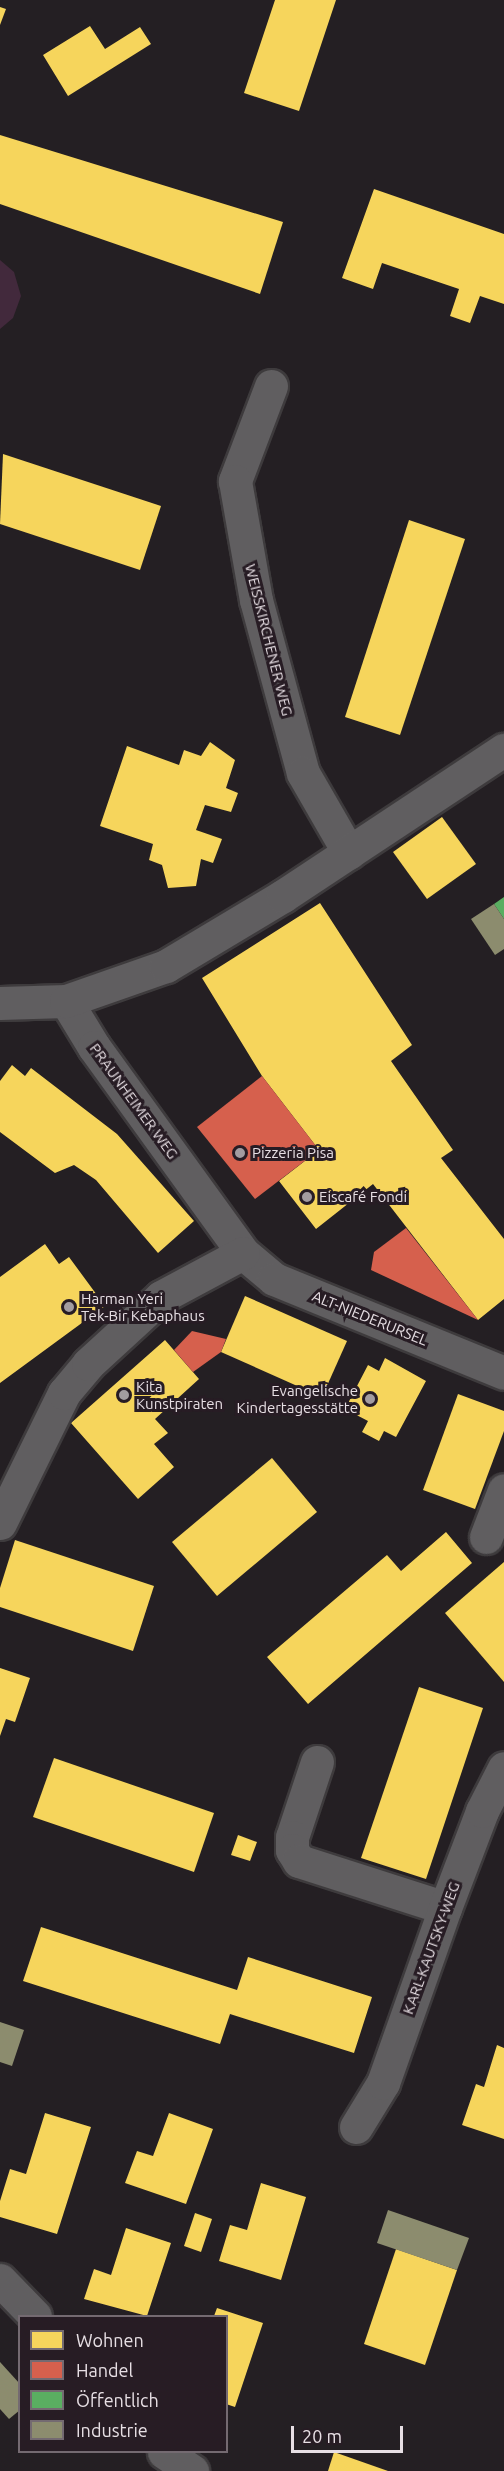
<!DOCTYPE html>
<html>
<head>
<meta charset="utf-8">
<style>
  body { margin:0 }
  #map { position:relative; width:504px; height:2471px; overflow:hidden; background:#241f23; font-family:Ubuntu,sans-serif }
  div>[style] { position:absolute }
  .green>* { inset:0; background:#42293c }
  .homes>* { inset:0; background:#f6d55c }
  .shops>* { inset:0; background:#d6604d }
  .public>* { inset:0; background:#5aae61 }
  .industry>* { inset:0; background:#8c8c6e }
  .roads { filter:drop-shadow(2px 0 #3e3b3d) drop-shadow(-2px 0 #3e3b3d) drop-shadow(0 2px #3e3b3d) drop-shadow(0 -2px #3e3b3d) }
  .minor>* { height:33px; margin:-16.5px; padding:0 16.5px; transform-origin:16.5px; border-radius:16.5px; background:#605e60 }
  .dots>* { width:16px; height:16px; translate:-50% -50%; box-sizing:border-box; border:3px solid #271c24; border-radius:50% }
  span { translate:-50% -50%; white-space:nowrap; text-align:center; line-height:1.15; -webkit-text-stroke:6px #271c24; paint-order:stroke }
  .street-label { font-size:15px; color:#e7dfe4 }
  .poi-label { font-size:15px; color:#e7dfe4 }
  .left { translate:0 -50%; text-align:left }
  .right { translate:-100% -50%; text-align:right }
  .legend { position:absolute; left:18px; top:2315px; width:210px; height:138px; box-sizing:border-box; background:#271c24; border:2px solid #746a71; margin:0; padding:8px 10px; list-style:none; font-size:18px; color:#e7dfe4 }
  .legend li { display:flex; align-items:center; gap:12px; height:30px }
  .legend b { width:30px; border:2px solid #746a71 }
  .scale { position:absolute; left:291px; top:2426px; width:112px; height:27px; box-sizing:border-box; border:3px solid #e7dfe4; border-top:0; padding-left:8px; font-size:18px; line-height:21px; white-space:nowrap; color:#e7dfe4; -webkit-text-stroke:4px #271c24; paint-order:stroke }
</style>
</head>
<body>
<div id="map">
  <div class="green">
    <div style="clip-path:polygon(0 260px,14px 272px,21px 296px,13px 318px,0 329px)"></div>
  </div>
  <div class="homes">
    <div style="clip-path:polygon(275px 0,336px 0,299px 111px,244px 93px)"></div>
    <div style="clip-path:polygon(0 7px,6px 9px,0 25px)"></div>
    <div style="clip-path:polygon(90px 26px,105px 49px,140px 27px,151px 44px,68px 96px,43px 55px)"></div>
    <div style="clip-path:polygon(0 135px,283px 222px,260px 294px,0 204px)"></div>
    <div style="clip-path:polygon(374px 189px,504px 234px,504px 304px,480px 296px,470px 323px,450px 316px,459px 289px,382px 263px,373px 289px,342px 278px)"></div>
    <div style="clip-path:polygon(3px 454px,161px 506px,140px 570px,0 524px)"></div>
    <div style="clip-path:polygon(409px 520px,465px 539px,400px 735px,345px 717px)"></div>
    <div style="clip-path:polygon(210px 742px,235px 760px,226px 788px,238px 793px,231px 812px,205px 805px,196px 830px,222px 839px,213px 863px,201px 859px,196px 886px,168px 888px,162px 865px,149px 860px,153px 844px,100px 826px,127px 746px,179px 765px,184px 750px,201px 756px)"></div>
    <div style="clip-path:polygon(442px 817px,476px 864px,427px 899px,393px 852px)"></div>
    <div style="clip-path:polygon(320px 903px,412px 1045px,391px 1061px,453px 1150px,441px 1158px,504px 1239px,504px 1299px,478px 1320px,373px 1184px,316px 1229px,279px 1181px,319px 1150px,262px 1076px,202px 978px)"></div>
    <div style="clip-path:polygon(12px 1065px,25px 1076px,31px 1068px,117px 1134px,194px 1221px,158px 1253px,96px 1180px,74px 1165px,55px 1173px,0 1132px,0 1081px)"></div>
    <div style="clip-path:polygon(45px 1244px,59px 1264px,69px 1257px,105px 1306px,0 1383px,0 1277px)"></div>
    <div style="clip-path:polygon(245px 1296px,347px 1341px,322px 1397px,221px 1352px)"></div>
    <div style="clip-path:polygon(165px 1340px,199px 1379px,155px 1419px,168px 1433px,154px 1444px,174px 1467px,138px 1499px,71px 1423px)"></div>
    <div style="clip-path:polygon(385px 1358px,426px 1381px,396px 1437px,384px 1431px,379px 1441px,362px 1432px,368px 1421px,345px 1409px,368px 1365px,379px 1371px)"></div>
    <div style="clip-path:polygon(458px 1394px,504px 1411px,504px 1431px,475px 1509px,423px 1490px)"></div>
    <div style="clip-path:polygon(272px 1458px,317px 1512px,217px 1596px,172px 1542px)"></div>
    <div style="clip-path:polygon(446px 1532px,472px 1563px,308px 1704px,267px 1657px,387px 1555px,401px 1571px)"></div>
    <div style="clip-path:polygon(15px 1540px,154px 1586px,133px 1651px,0 1607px,0 1588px)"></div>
    <div style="clip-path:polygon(504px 1562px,504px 1682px,445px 1613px)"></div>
    <div style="clip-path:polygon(0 1668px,30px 1678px,15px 1722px,6px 1719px,0 1736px)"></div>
    <div style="clip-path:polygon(419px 1687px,483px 1708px,426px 1879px,361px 1858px)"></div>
    <div style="clip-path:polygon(54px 1758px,214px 1813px,194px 1872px,33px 1817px)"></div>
    <div style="clip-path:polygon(238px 1835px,257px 1842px,250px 1861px,231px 1855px)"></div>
    <div style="clip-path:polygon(41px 1927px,237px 1990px,248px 1957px,372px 1997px,354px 2053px,230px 2014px,220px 2044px,23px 1981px)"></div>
    <div style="clip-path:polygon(497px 2045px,504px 2048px,504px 2139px,462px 2125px,476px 2084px,484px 2087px)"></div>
    <div style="clip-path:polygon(45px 2113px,91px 2127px,57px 2234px,0 2217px,0 2201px,10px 2169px,26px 2174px)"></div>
    <div style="clip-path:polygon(169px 2113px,213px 2129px,186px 2204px,125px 2183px,137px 2151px,153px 2156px)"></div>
    <div style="clip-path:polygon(261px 2183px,306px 2197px,281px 2280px,219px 2261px,230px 2225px,247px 2230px)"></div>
    <div style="clip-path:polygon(195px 2213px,212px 2219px,201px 2252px,184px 2246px)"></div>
    <div style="clip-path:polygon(126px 2228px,171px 2243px,147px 2316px,84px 2299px,94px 2269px,111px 2275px)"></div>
    <div style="clip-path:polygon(396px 2249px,457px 2270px,425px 2365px,364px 2344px)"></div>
    <div style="clip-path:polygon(217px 2308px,263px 2323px,235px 2407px,226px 2404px,226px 2316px,214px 2316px)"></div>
    <div style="clip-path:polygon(334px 2452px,388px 2471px,328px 2471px)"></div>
  </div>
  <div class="shops">
    <div style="clip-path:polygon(262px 1076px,319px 1150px,255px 1199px,197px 1127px)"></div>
    <div style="clip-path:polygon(406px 1228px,478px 1320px,371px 1270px,374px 1252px)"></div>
    <div style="clip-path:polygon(192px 1331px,226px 1339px,221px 1352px,193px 1372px,174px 1350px)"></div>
  </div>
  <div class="public">
    <div style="clip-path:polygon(504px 897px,504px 919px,494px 904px)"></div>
  </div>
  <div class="industry">
    <div style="clip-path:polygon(494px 904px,504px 919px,504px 949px,495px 955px,471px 919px)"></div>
    <div style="clip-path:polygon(0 2022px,24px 2030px,12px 2066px,0 2062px)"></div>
    <div style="clip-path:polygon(388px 2210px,469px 2238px,457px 2270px,377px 2243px)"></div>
    <div style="clip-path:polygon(0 2362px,20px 2384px,20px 2410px,9px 2419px,0 2409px)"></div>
  </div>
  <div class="roads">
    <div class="minor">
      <div style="left:271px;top:386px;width:102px;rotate:110.8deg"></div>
      <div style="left:235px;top:481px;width:121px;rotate:80deg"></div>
      <div style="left:256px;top:600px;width:179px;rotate:74.8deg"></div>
      <div style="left:303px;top:773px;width:92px;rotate:60.1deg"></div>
      <div style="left:66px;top:1001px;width:54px;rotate:58.7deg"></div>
      <div style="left:94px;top:1047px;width:254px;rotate:54.1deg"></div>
      <div style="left:243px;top:1253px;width:40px;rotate:40deg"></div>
      <div style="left:274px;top:1279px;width:248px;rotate:22.2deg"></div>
      <div style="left:0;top:1003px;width:66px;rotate:-1.7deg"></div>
      <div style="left:66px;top:1001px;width:106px;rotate:-19.3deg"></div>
      <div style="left:166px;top:966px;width:136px;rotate:-30.9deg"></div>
      <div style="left:283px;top:896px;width:265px;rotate:-33.5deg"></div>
      <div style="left:0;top:1523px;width:145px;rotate:-63.8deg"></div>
      <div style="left:64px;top:1393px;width:38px;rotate:-50deg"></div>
      <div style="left:88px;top:1364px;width:99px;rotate:-42.5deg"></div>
      <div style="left:161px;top:1297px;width:93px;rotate:-28.2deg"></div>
      <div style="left:486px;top:1537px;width:50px;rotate:-69deg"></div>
      <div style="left:317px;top:1762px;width:79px;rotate:108.4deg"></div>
      <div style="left:292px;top:1837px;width:13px;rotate:90deg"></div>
      <div style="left:292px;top:1850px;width:13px;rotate:58deg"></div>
      <div style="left:299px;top:1861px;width:153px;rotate:17.8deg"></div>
      <div style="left:356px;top:2127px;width:52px;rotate:-58.5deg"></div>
      <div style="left:383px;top:2083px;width:186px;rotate:-70.5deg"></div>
      <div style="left:445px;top:1908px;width:104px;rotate:-69.1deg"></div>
      <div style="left:482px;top:1811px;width:48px;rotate:-62.9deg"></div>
      <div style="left:0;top:2280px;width:50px;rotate:45.8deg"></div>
      <div style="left:164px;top:2452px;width:34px;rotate:34deg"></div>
    </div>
  </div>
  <div class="dots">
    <div style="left:240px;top:1153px;background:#a39ca0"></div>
    <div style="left:307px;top:1197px;background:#a39ca0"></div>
    <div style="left:69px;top:1307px;background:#a39ca0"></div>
    <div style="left:124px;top:1395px;background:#a39ca0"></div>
    <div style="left:370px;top:1399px;background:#a39ca0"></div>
  </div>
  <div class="street-label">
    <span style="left:269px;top:640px;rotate:76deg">WEISSKIRCHENER WEG</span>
    <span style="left:134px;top:1101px;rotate:54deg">PRAUNHEIMER WEG</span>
    <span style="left:370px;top:1318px;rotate:22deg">ALT-NIEDERURSEL</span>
    <span style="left:431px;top:1948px;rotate:-70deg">KARL-KAUTSKY-WEG</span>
  </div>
  <div class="poi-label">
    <span class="left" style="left:252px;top:1153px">Pizzeria Pisa</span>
    <span class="left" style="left:319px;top:1197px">Eiscafé Fondi</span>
    <span class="left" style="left:81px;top:1307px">Harman Yeri<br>Tek-Bir Kebaphaus</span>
    <span class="left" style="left:136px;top:1395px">Kita<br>Kunstpiraten</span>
    <span class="right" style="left:358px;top:1399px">Evangelische<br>Kindertagesstätte</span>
  </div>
  <ul class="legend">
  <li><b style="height:16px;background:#f6d55c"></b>Wohnen</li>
  <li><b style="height:16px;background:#d6604d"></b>Handel</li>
  <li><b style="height:16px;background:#5aae61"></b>Öffentlich</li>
  <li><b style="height:16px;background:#8c8c6e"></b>Industrie</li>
  </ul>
  <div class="scale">20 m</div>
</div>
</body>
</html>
